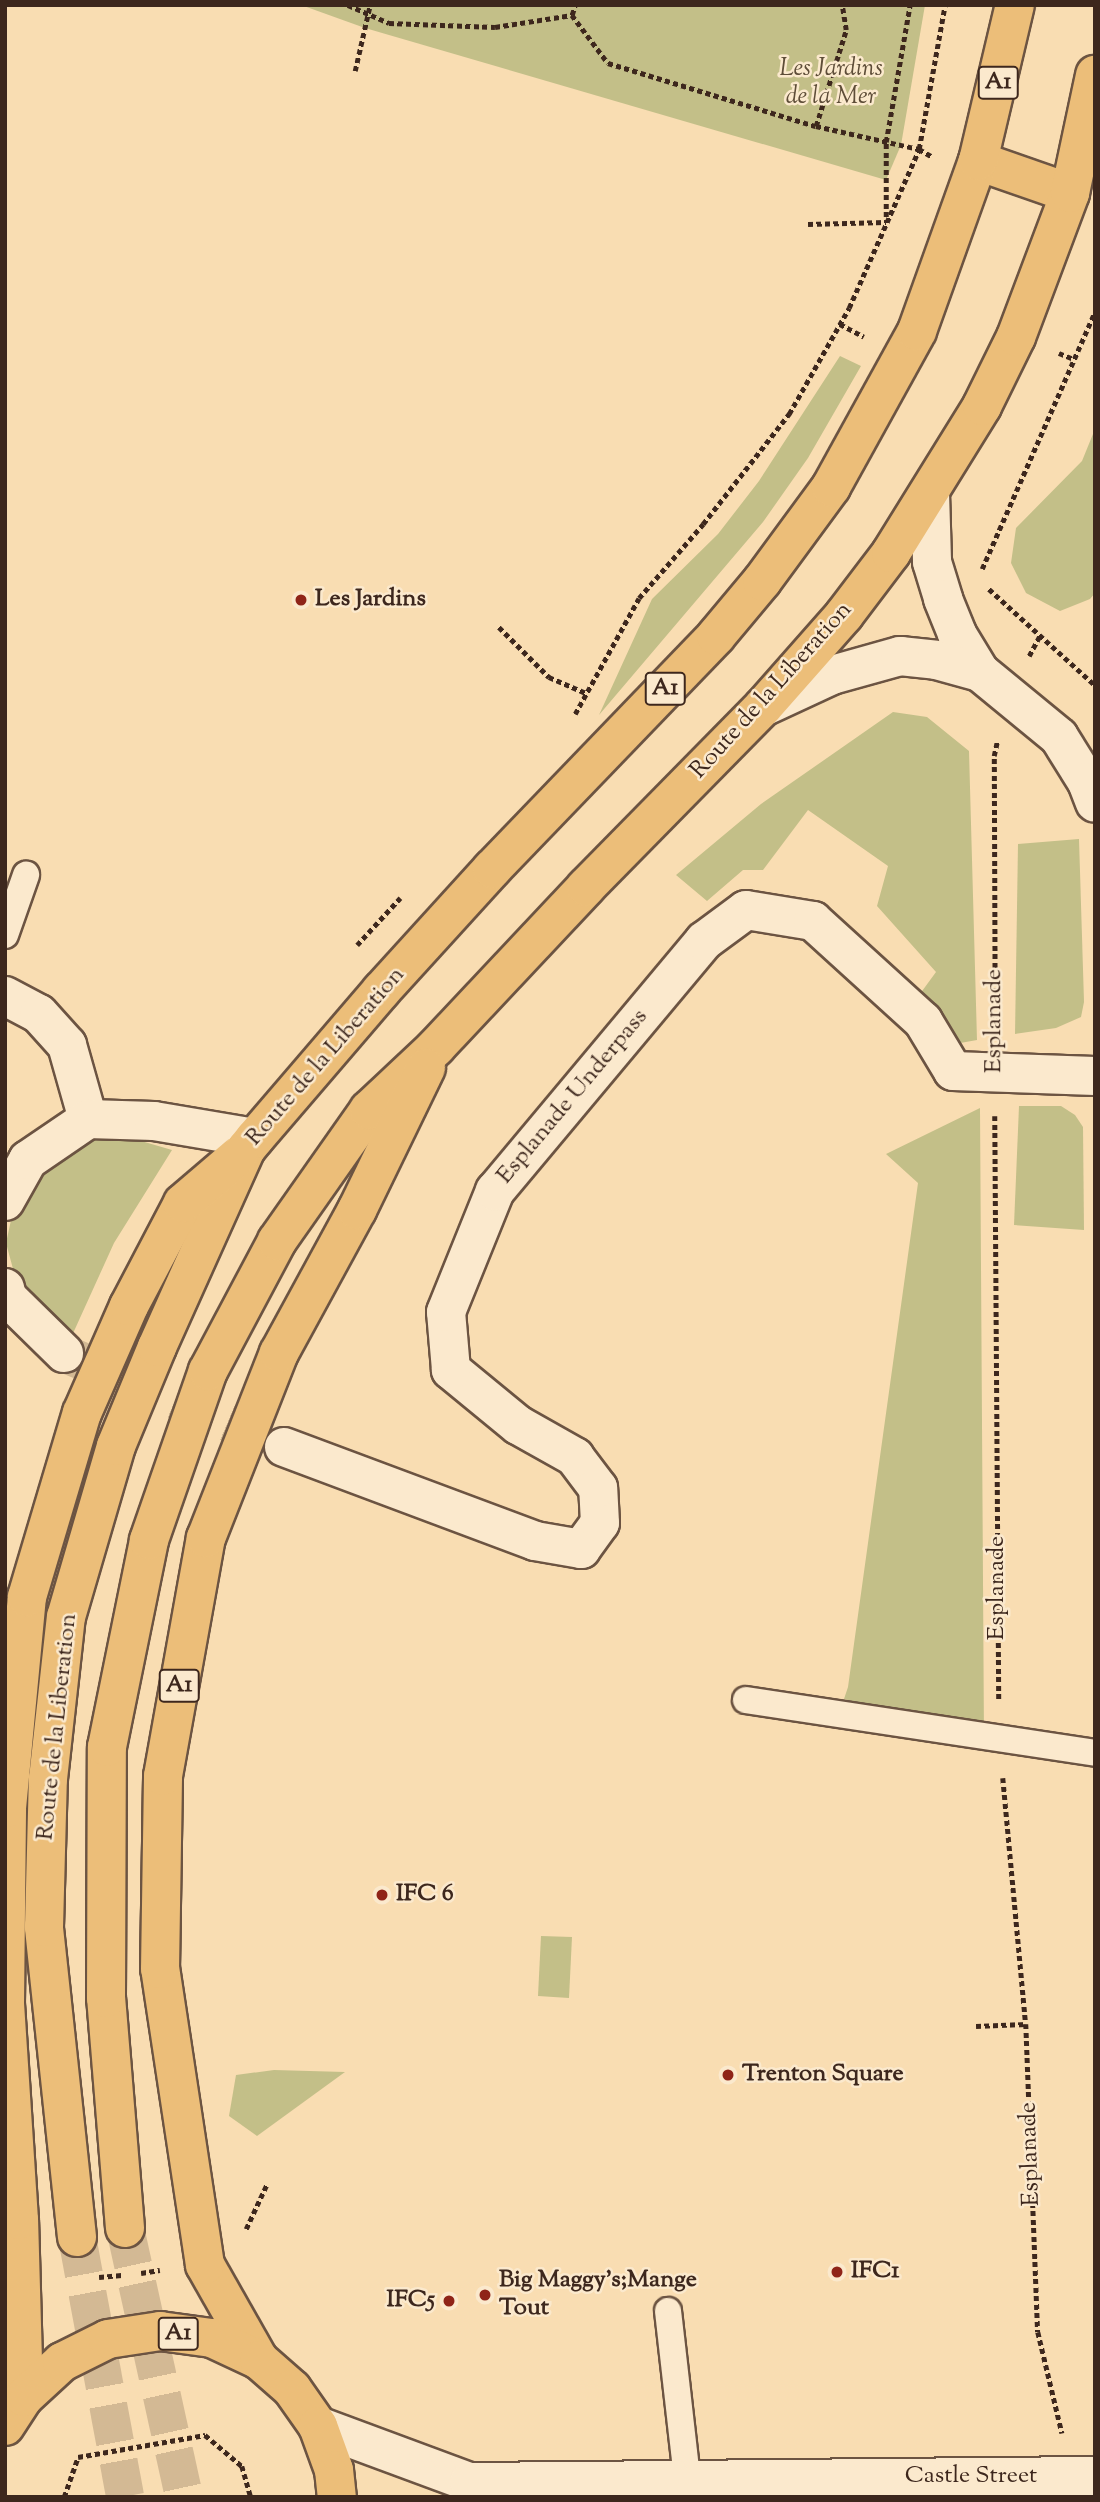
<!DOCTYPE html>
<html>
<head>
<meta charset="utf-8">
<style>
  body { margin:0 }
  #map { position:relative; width:1100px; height:2502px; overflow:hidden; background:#f9ddb2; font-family:"Sorts Mill Goudy",serif }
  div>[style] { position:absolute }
  .green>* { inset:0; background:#c3bf88 }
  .street-tunnel>* { height:38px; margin-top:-19px; transform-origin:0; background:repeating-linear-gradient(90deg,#d3b994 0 38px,transparent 0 57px) }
  .highway-tunnel>* { height:38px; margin-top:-19px; transform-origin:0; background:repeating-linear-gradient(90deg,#d3b994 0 38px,transparent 0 57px) }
  .path>* { height:4.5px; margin-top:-2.25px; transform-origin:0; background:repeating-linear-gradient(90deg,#3d271d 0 5px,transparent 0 8.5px) }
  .roads { filter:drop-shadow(2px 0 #6c5442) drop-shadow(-2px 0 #6c5442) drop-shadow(0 2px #6c5442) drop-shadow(0 -2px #6c5442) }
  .lane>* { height:26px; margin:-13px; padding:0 13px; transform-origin:13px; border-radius:13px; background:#fbe9cd }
  .street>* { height:38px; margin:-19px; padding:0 19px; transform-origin:19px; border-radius:19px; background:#fbe9cd }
  .secondary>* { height:38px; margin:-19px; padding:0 19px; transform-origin:19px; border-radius:19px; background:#fbe9cd }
  .highway>* { height:38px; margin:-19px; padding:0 19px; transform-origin:19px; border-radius:19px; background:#ecbe79 }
  .dots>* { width:19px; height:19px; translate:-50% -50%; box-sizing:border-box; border:4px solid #fbe9cd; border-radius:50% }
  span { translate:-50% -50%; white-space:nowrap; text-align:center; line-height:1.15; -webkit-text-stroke:5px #fbe9cd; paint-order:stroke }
  .shield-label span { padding:2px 5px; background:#fbe9cd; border:2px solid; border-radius:5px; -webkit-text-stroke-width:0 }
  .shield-label { font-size:23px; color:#3d271d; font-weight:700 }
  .park-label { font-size:24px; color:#5e4d38; font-style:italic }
  .poi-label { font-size:24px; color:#3d271d; font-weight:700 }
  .left { translate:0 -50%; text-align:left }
  .right { translate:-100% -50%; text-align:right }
  .street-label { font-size:24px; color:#3d271d }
  .frame { position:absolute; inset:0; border:7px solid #3d271d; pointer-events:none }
</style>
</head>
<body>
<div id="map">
  <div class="green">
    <div style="clip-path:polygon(301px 5px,925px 5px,901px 145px,886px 180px,365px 28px)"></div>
    <div style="clip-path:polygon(840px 356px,861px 366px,808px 458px,763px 522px,599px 715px,652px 599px,718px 534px,759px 481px)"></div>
    <div style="clip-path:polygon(1095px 429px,1095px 593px,1090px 599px,1060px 611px,1026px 593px,1011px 563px,1016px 528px,1082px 461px)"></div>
    <div style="clip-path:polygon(893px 712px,927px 717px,969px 751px,977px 1040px,949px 1045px,917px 998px,936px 972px,877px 906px,888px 866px,808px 810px,763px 870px,743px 870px,707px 901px,676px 875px,761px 804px)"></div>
    <div style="clip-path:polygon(1079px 839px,1084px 1002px,1081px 1017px,1056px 1028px,1015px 1034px,1018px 844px)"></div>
    <div style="clip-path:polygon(1019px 1106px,1061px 1106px,1075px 1115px,1083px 1127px,1084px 1230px,1014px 1225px)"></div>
    <div style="clip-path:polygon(980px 1108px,984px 1737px,844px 1699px,848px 1687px,918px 1183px,886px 1154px)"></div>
    <div style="clip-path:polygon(124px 1136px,172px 1150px,114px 1243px,70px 1340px,19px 1291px,6px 1243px,17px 1193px,55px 1152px,91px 1137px)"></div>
    <div style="clip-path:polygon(541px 1936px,572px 1937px,569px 1998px,538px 1996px)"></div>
    <div style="clip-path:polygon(274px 2070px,345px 2072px,257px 2136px,229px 2116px,236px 2075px)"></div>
  </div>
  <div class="street-tunnel">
    <div style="left:70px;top:1356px;width:227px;rotate:22.8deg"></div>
  </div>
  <div class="highway-tunnel">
    <div style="left:125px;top:2228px;width:275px;rotate:77.6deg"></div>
    <div style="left:77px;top:2237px;width:264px;rotate:79.5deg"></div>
  </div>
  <div class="path">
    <div style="left:348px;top:5px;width:45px;rotate:23.7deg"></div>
    <div style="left:389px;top:23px;width:106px;rotate:2.2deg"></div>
    <div style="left:495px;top:27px;width:78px;rotate:-8.9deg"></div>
    <div style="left:572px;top:15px;width:60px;rotate:53.1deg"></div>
    <div style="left:608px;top:63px;width:217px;rotate:16.9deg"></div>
    <div style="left:816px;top:126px;width:106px;rotate:12.6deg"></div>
    <div style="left:919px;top:149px;width:14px;rotate:30deg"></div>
    <div style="left:572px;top:15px;width:10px;rotate:-73deg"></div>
    <div style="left:355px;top:71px;width:68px;rotate:-77.2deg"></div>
    <div style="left:816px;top:126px;width:101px;rotate:-72.6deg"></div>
    <div style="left:846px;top:30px;width:25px;rotate:-99deg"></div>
    <div style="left:886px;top:217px;width:75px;rotate:-90deg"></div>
    <div style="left:886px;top:142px;width:139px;rotate:-80.1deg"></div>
    <div style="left:808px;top:224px;width:78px;rotate:-1.5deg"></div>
    <div style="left:840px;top:324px;width:27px;rotate:28deg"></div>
    <div style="left:1059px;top:353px;width:16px;rotate:22deg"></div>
    <div style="left:982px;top:569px;width:281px;rotate:-66.3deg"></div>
    <div style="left:989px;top:589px;width:143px;rotate:42.2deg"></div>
    <div style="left:499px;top:627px;width:71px;rotate:45deg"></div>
    <div style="left:549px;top:677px;width:40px;rotate:23.4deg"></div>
    <div style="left:1029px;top:656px;width:24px;rotate:-62deg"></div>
    <div style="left:575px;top:714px;width:132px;rotate:-61.1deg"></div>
    <div style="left:639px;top:598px;width:98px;rotate:-49.1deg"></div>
    <div style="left:703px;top:524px;width:140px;rotate:-52deg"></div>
    <div style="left:789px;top:414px;width:122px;rotate:-60.5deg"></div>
    <div style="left:849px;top:308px;width:174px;rotate:-66.2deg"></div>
    <div style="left:919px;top:149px;width:146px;rotate:-79.8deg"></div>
    <div style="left:357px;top:945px;width:64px;rotate:-47.5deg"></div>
    <div style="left:995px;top:1027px;width:271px;rotate:-90.2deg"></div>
    <div style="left:994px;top:756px;width:14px;rotate:-78deg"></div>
    <div style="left:995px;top:1116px;width:583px;rotate:89.61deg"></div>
    <div style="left:1003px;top:1778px;width:247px;rotate:84.7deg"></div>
    <div style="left:1026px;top:2024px;width:308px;rotate:87.8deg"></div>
    <div style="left:1038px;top:2332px;width:104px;rotate:76.6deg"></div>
    <div style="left:976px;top:2026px;width:50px;rotate:-2.3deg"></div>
    <div style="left:246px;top:2229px;width:50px;rotate:-65deg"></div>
    <div style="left:141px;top:2273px;width:19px;rotate:-9deg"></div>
    <div style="left:99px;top:2277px;width:23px;rotate:-5deg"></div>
    <div style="left:64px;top:2497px;width:42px;rotate:-70.7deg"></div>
    <div style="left:78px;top:2457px;width:129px;rotate:-9.8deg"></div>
    <div style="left:205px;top:2435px;width:48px;rotate:40deg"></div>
    <div style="left:242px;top:2466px;width:32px;rotate:74deg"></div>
  </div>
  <div class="roads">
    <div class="lane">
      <div style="left:5px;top:935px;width:64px;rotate:-70.7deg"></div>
      <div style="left:746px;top:1700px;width:353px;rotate:8.6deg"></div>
      <div style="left:668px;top:2311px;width:168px;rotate:83.5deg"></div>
    </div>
    <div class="street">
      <div style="left:5px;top:996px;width:38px;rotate:28deg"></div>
      <div style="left:39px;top:1014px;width:42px;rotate:47.9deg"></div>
      <div style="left:67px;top:1045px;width:77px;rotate:74.2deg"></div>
      <div style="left:88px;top:1119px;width:66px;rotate:1.7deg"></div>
      <div style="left:154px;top:1121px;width:102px;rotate:9.6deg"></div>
      <div style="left:5px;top:1201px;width:47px;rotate:-60.7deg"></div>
      <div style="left:28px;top:1160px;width:73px;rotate:-34.3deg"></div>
      <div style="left:5px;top:1288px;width:9px;rotate:77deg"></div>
      <div style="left:7px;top:1297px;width:80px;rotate:44.5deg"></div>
      <div style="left:284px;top:1447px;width:268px;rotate:20.5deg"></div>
      <div style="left:535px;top:1541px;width:47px;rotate:9.9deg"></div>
      <div style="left:581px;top:1549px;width:32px;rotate:-54deg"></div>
      <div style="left:600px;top:1523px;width:35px;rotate:-93deg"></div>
      <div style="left:598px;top:1488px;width:39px;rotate:-127deg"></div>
      <div style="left:575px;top:1457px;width:65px;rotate:-150.7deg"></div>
      <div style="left:518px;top:1425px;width:87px;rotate:-140.6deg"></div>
      <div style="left:451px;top:1370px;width:58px;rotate:-94.9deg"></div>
      <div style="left:446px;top:1312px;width:131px;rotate:-68deg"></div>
      <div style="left:495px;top:1191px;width:326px;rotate:-50.1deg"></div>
      <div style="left:704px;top:941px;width:52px;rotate:-36.4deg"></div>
      <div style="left:746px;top:910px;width:68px;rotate:9.3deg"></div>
      <div style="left:813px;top:921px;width:149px;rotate:42.3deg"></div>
      <div style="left:923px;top:1021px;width:58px;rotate:59deg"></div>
      <div style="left:953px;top:1071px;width:142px;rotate:2deg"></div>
    </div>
    <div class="secondary">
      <div style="left:930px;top:493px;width:69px;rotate:88.3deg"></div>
      <div style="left:932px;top:562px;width:39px;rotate:73deg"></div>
      <div style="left:943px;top:599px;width:38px;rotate:68deg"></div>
      <div style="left:957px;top:634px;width:44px;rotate:58.8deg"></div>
      <div style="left:980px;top:672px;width:102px;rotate:39.4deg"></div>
      <div style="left:1059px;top:737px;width:53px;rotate:58.1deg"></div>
      <div style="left:1087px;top:782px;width:22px;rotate:69deg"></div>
      <div style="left:763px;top:707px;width:76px;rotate:-24.9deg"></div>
      <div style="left:832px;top:675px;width:71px;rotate:-15.6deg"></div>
      <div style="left:900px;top:656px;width:36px;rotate:6deg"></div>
      <div style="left:936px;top:660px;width:46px;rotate:15.3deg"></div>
      <div style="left:318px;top:2426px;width:161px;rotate:20.3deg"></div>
      <div style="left:469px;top:2482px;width:626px;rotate:-0.55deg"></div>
    </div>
    <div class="highway">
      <div style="left:978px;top:161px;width:97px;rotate:19.2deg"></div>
      <div style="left:125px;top:2228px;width:231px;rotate:-94.7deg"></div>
      <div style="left:106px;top:1998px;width:251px;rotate:-89.8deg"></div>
      <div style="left:107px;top:1747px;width:211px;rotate:-78.5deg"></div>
      <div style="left:149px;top:1540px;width:179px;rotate:-70.8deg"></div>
      <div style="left:208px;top:1371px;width:147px;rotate:-62deg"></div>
      <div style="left:277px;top:1241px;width:160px;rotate:-54.9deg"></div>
      <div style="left:369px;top:1110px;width:92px;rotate:-43.2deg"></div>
      <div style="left:436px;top:1047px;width:219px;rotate:-46.8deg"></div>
      <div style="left:586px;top:887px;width:252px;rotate:-45.5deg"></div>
      <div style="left:763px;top:707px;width:123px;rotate:-48.6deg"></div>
      <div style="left:844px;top:615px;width:78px;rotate:-52.8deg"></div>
      <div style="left:891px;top:553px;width:173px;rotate:-58.2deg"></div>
      <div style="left:982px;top:406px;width:77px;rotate:-63.8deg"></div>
      <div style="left:1016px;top:337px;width:154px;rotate:-69.4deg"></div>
      <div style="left:1070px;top:193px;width:121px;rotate:-78deg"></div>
      <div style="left:77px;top:2237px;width:312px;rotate:-96.1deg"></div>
      <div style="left:44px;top:1927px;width:148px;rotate:-88.5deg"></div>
      <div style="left:48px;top:1779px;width:163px;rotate:-83.7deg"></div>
      <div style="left:66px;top:1617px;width:178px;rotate:-73.7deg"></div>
      <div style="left:116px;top:1446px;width:107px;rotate:-67.5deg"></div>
      <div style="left:157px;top:1347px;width:217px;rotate:-65.8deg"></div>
      <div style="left:246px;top:1149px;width:14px;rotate:-51deg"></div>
      <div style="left:255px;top:1138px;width:194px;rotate:-49.4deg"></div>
      <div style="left:381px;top:991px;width:165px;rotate:-47.7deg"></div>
      <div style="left:492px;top:869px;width:323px;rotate:-46.1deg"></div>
      <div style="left:716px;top:636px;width:72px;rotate:-50.1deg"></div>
      <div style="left:762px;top:581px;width:117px;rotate:-53.7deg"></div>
      <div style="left:831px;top:487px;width:178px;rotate:-61.1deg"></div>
      <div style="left:917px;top:331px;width:181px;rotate:-70.3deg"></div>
      <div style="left:978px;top:161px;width:160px;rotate:-76.7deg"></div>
      <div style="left:259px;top:2360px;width:109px;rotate:-119.6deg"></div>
      <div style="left:205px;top:2265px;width:299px;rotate:-98.6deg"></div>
      <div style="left:160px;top:1969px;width:193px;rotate:-89.1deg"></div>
      <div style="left:163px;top:1776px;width:242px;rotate:-79.8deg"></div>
      <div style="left:206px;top:1538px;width:199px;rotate:-68.5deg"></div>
      <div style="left:279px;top:1353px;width:163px;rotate:-61.4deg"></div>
      <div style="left:357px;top:1210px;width:158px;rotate:-64.1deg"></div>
      <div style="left:24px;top:2397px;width:177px;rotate:-91.6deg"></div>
      <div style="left:19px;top:2220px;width:217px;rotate:-93.7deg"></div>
      <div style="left:5px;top:2003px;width:195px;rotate:-89.4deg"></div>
      <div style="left:7px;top:1808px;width:212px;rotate:-84.6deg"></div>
      <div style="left:27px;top:1597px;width:192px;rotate:-73.4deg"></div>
      <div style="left:82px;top:1413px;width:117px;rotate:-66.3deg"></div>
      <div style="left:129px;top:1306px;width:116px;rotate:-62.3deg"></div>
      <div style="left:183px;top:1203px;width:72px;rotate:-40.5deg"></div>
      <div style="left:5px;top:2426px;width:35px;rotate:-57deg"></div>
      <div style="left:24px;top:2397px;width:52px;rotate:-42.6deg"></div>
      <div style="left:62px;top:2362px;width:51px;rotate:-26.6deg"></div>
      <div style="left:108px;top:2339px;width:53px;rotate:-8.7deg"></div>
      <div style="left:160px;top:2331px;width:52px;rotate:7.7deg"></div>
      <div style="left:212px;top:2338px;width:52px;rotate:25.1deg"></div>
      <div style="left:259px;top:2360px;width:44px;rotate:41.3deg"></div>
      <div style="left:292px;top:2389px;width:45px;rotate:54.9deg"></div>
      <div style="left:318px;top:2426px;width:47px;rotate:70deg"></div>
      <div style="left:334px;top:2470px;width:27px;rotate:84deg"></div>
    </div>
  </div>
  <div class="dots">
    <div style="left:301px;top:600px;background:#8f2418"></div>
    <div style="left:382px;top:1895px;background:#8f2418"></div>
    <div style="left:728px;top:2075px;background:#8f2418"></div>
    <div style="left:837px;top:2272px;background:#8f2418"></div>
    <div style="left:485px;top:2295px;background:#8f2418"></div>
    <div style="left:449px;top:2301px;background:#8f2418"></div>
  </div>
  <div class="shield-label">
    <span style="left:998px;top:83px">A1</span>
    <span style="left:665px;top:689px">A1</span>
    <span style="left:179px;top:1686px">A1</span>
    <span style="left:178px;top:2334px">A1</span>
  </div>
  <div class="park-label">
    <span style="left:831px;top:84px">Les Jardins<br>de la Mer</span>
  </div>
  <div class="poi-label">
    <span class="left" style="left:315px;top:600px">Les Jardins</span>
    <span class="left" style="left:396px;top:1895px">IFC 6</span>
    <span class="left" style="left:742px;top:2075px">Trenton Square</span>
    <span class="left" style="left:851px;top:2272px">IFC1</span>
    <span class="left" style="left:499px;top:2295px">Big Maggy's;Mange<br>Tout</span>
    <span class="right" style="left:435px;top:2301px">IFC5</span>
  </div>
  <div class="street-label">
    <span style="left:772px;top:691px;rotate:-48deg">Route de la Liberation</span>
    <span style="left:995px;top:1021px;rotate:-90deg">Esplanade</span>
    <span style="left:326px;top:1057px;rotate:-49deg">Route de la Liberation</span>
    <span style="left:573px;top:1097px;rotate:-50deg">Esplanade Underpass</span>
    <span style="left:998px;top:1588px;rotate:-90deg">Esplanade</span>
    <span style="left:58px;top:1727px;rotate:-84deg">Route de la Liberation</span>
    <span style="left:1031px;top:2154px;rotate:-92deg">Esplanade</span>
    <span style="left:971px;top:2477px">Castle Street</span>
  </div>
  <div class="frame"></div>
</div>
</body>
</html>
